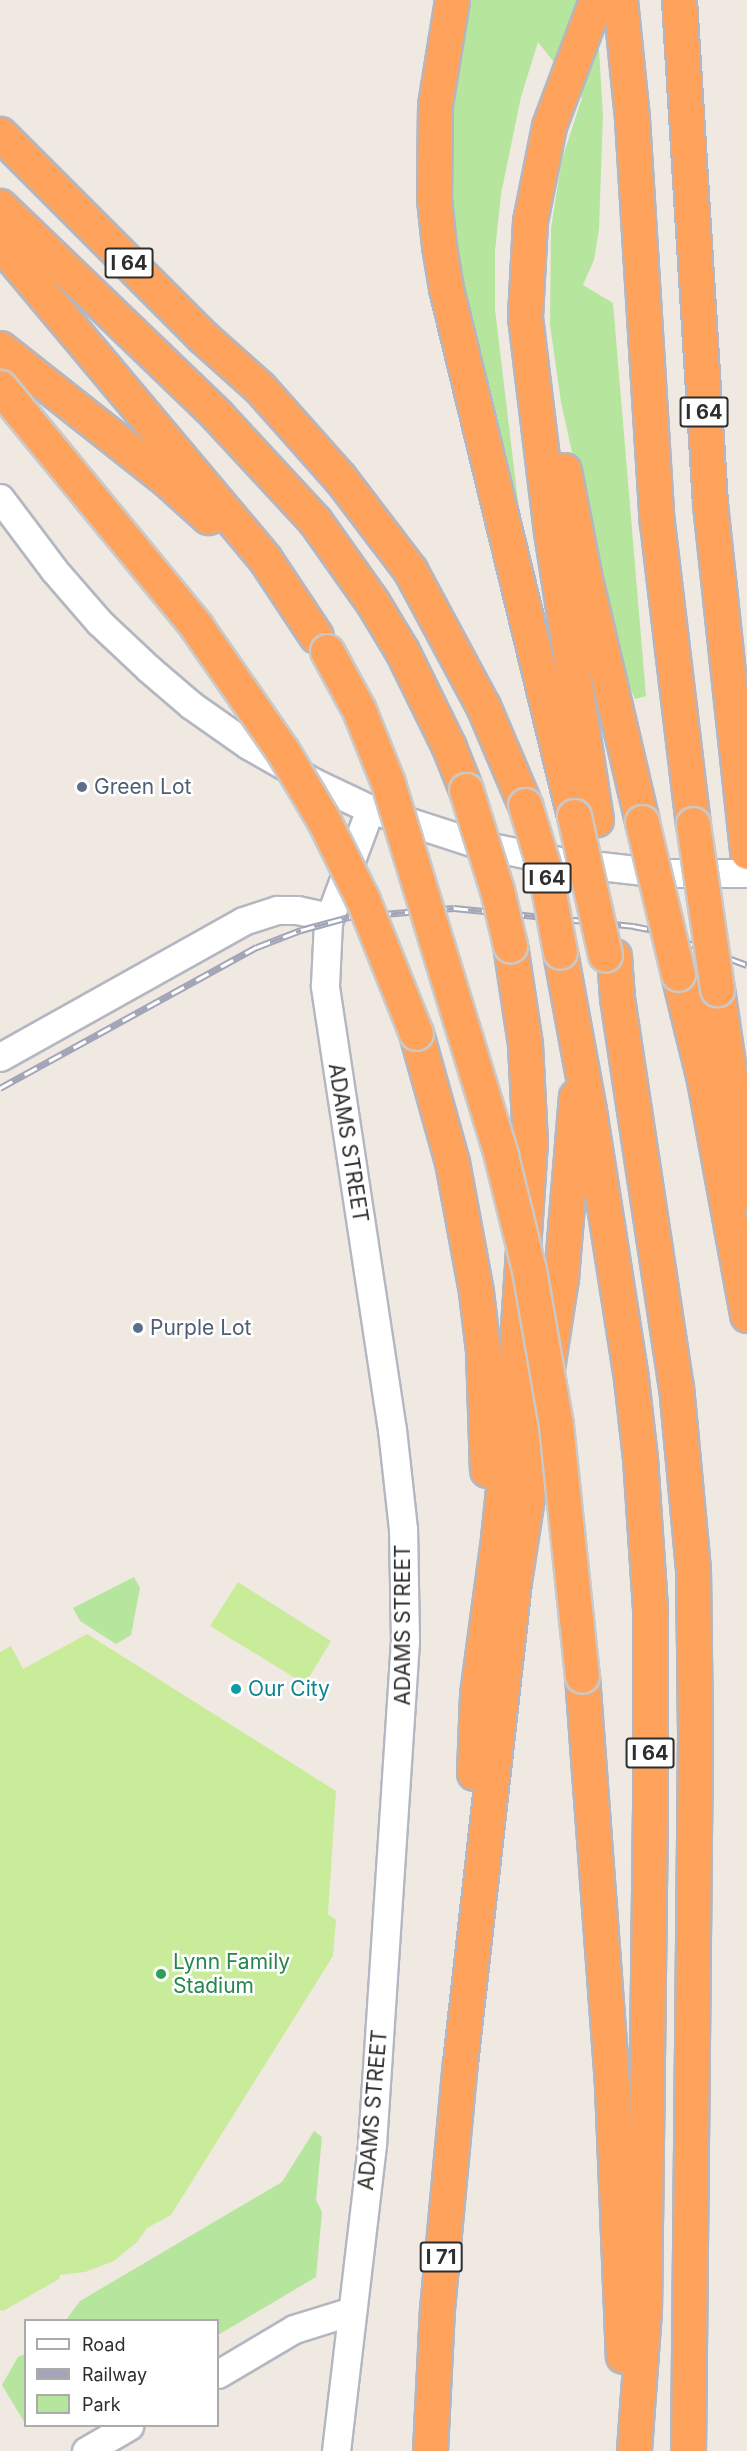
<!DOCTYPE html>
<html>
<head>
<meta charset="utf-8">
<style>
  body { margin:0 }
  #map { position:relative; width:747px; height:2451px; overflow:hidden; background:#efe9e1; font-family:Inter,sans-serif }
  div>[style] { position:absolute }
  .green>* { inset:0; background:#b6e59e }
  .pitch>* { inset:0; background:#c9ec9a }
  .roads { filter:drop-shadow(2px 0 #b4b7c1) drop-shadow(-2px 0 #b4b7c1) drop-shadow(0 2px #b4b7c1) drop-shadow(0 -2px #b4b7c1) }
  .minor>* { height:27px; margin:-13.5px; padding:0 13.5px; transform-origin:13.5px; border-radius:13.5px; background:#fff }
  .highway>* { height:33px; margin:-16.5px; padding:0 16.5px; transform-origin:16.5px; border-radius:16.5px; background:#ffa35c }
  .rail>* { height:7px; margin-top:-3.5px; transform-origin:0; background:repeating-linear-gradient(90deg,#fff 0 14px,#a3a6b8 0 28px); box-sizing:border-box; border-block:2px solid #a3a6b8 }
  .bridges { filter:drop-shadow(2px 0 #c9c9c9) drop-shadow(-2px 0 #c9c9c9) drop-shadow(0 2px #c9c9c9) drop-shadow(0 -2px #c9c9c9) }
  .highway-bridge>* { height:33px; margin:-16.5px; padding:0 16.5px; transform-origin:16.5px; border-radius:16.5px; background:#ffa35c }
  .dots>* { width:16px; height:16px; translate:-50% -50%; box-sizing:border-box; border:3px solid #fff; border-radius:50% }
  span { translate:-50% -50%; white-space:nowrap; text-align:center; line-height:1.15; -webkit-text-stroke:5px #fff; paint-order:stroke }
  .shield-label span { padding:2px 4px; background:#fff; border:2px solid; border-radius:4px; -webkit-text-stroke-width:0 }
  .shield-label { font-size:20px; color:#2e2e2e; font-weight:700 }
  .service-label { font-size:21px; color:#4e5e75 }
  .left { translate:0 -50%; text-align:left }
  .street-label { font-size:21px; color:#2e2e2e }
  .culture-label { font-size:21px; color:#0d838f }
  .leisure-label { font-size:21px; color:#27864d }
  .legend { position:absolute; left:24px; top:2319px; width:195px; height:108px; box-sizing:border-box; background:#fff; border:2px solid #ababab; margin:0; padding:8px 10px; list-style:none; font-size:18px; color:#2e2e2e }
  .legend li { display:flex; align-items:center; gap:12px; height:30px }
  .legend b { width:30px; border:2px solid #ababab }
</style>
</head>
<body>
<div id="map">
  <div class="green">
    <div style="clip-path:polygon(470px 0,596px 0,603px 116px,599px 229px,594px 260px,583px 285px,613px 303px,646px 696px,635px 699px,625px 676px,601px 584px,561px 402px,550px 325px,551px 228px,562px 159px,582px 98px,538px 42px,521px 97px,501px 194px,495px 251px,495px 309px,519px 510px,508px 477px,468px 314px,452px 211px,451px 144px,455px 91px)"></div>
    <div style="clip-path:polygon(134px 1577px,140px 1588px,131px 1635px,116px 1644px,80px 1621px,73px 1608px)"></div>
    <div style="clip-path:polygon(314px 2131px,322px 2137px,316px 2200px,322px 2212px,316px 2277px,218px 2335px,218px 2320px,66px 2320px,80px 2301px,282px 2182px)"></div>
    <div style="clip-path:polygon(25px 2354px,26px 2355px,26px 2425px,2px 2385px,18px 2357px)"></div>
  </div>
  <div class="pitch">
    <div style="clip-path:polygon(238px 1582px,331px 1641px,305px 1684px,210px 1626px)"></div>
    <div style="clip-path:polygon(87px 1634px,336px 1791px,328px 1914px,336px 1920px,333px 1956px,171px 2215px,147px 2228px,137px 2242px,114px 2261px,85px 2272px,60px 2275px,59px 2279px,3px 2311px,0 2310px,0 1652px,11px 1646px,23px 1669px)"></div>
  </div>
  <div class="roads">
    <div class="minor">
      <div style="left:0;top:498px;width:90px;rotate:53.1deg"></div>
      <div style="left:54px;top:570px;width:69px;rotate:49.1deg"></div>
      <div style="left:99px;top:622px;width:69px;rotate:43.2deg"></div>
      <div style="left:149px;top:669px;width:55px;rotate:40.6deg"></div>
      <div style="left:191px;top:705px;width:70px;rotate:35.1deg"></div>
      <div style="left:248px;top:745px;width:75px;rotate:29.6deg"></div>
      <div style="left:313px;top:782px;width:63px;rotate:25.3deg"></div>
      <div style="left:370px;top:809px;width:117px;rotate:18deg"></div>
      <div style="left:481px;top:845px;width:85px;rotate:11.6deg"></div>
      <div style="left:564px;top:862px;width:99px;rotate:6.4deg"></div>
      <div style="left:662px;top:873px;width:85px"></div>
      <div style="left:0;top:1057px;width:278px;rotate:-29.2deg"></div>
      <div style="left:243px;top:921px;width:36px;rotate:-18deg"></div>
      <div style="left:277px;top:910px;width:20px"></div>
      <div style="left:297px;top:910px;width:33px;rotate:12deg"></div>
      <div style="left:218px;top:2374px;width:88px;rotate:-30.6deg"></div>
      <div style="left:294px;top:2329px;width:61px;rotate:-17.2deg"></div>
      <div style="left:86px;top:2451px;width:50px;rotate:-30.2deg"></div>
      <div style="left:336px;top:2451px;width:309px;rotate:-83.3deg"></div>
      <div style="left:372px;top:2144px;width:504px;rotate:-86.25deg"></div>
      <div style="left:405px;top:1641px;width:112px;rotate:-91deg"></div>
      <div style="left:403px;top:1529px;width:100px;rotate:-96.3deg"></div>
      <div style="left:392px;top:1430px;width:450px;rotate:-98.6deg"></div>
      <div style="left:325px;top:985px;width:63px;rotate:-87.3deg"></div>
      <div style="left:328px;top:922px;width:121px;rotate:-69.6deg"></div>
    </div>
    <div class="highway">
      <div style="left:452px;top:0;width:106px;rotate:99.2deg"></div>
      <div style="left:435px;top:105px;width:94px;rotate:90.6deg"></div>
      <div style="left:434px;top:199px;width:47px;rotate:83.9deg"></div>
      <div style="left:439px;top:246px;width:43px;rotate:80.5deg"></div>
      <div style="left:446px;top:288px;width:543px;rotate:76.37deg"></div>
      <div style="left:596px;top:0;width:134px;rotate:110.5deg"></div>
      <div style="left:549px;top:126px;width:97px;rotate:101.3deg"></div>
      <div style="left:530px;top:221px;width:96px;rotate:93deg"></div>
      <div style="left:525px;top:317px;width:217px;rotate:83.1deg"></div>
      <div style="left:551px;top:532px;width:291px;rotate:81.1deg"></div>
      <div style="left:620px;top:0;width:120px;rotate:84.2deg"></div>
      <div style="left:632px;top:119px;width:405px;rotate:86.5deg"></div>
      <div style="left:657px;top:523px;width:303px;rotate:83.2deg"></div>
      <div style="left:679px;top:0;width:505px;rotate:86.48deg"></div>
      <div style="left:710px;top:504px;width:350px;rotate:83.9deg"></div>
      <div style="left:0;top:134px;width:287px;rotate:45deg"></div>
      <div style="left:203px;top:337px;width:76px;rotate:41.8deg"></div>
      <div style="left:260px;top:388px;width:120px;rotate:48.4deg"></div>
      <div style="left:340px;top:478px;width:116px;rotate:52.7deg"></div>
      <div style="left:410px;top:570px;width:154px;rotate:61.8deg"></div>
      <div style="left:483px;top:706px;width:108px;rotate:67deg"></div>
      <div style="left:0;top:206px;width:300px;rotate:43.9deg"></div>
      <div style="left:216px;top:414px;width:146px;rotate:47.2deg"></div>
      <div style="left:315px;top:521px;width:100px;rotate:54.7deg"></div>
      <div style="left:373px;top:603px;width:56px;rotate:58.9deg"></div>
      <div style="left:402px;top:651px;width:107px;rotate:63.9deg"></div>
      <div style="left:449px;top:747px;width:46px;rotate:68.4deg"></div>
      <div style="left:0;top:243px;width:412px;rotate:50deg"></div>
      <div style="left:265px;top:559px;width:92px;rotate:56.5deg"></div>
      <div style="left:0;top:348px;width:211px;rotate:38.3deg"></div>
      <div style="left:166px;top:479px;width:57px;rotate:42.1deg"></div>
      <div style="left:564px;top:470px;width:106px;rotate:79.1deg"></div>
      <div style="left:584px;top:574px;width:255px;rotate:76.8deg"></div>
      <div style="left:560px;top:952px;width:161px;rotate:79.6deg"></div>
      <div style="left:589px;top:1110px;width:272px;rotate:81.1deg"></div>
      <div style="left:631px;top:1379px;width:80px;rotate:83.5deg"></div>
      <div style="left:640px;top:1458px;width:152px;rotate:86.2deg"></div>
      <div style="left:650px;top:1610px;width:196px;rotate:90deg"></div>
      <div style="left:650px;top:1806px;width:504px;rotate:90.68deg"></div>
      <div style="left:644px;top:2310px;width:141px;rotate:94.1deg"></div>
      <div style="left:614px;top:956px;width:42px;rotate:85.9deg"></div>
      <div style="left:617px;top:998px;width:392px;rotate:81.4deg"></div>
      <div style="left:676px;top:1386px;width:184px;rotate:84.7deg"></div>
      <div style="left:693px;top:1569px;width:167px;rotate:89.3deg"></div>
      <div style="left:695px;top:1736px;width:715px;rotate:90.56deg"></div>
      <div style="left:678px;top:974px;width:109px;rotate:76.2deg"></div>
      <div style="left:704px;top:1080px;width:239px;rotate:79.6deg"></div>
      <div style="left:717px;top:989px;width:205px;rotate:81.6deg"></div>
      <div style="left:416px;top:1033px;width:134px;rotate:74.4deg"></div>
      <div style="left:452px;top:1162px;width:132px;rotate:79.5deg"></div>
      <div style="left:476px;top:1292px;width:59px;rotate:83.2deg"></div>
      <div style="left:483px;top:1351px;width:119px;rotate:88.1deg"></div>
      <div style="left:582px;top:1676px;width:411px;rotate:85.8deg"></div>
      <div style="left:612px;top:2086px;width:270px;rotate:87.7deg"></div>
      <div style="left:474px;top:1773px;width:79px;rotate:-87.8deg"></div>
      <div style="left:477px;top:1694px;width:157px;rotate:-82.3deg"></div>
      <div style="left:498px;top:1538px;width:166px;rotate:-84.1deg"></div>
      <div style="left:515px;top:1373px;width:230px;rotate:-86.3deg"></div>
      <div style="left:530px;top:1143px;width:99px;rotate:-92.9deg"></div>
      <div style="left:525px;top:1044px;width:100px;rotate:-98.6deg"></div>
      <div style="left:430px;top:2451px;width:142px;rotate:-87.2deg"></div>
      <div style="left:437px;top:2309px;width:247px;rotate:-84.7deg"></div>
      <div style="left:460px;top:2063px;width:491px;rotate:-83.6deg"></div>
      <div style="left:515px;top:1575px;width:301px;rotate:-81.2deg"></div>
      <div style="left:561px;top:1278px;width:182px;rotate:-85.3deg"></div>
    </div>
  </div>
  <div class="rail">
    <div style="left:0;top:1088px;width:293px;rotate:-28.8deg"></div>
    <div style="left:257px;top:947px;width:47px;rotate:-21.1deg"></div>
    <div style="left:301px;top:930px;width:50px;rotate:-15.2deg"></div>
    <div style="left:349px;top:917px;width:105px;rotate:-4.9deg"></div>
    <div style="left:454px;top:908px;width:180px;rotate:5.7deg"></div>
    <div style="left:633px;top:926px;width:20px;rotate:11deg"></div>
    <div style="left:653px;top:930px;width:100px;rotate:20.4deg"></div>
  </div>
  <div class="bridges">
    <div class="highway-bridge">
      <div style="left:0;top:387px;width:309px;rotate:50.6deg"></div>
      <div style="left:196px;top:626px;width:151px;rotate:55.3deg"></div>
      <div style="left:282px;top:750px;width:80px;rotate:59.3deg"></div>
      <div style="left:323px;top:819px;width:90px;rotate:63.7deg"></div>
      <div style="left:363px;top:900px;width:143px;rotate:68.3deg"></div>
      <div style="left:327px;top:651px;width:67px;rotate:61.5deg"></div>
      <div style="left:359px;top:710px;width:79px;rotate:68.3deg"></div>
      <div style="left:388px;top:783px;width:390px;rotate:73.1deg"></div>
      <div style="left:501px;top:1156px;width:117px;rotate:76.2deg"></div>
      <div style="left:529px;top:1270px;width:157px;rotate:80.1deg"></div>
      <div style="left:556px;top:1425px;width:252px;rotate:84.1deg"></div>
      <div style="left:466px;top:790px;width:105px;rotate:72.8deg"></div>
      <div style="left:497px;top:890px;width:57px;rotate:76.7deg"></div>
      <div style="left:525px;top:805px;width:69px;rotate:73.1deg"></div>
      <div style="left:545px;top:871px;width:82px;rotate:79.5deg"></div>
      <div style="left:574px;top:816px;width:142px;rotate:77.4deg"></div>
      <div style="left:642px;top:822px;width:156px;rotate:76.7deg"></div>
      <div style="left:693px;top:824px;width:167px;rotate:81.7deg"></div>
    </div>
  </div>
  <div class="dots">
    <div style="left:82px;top:787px;background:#5c6f8a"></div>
    <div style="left:138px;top:1328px;background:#5c6f8a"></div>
    <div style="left:236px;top:1689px;background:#0f9aa8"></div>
    <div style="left:161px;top:1974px;background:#2e9e5b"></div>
  </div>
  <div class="shield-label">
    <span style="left:129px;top:263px">I 64</span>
    <span style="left:704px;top:412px">I 64</span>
    <span style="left:547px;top:878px">I 64</span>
    <span style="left:650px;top:1753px">I 64</span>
    <span style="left:441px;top:2257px">I 71</span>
  </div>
  <div class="service-label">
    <span class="left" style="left:94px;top:787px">Green Lot</span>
    <span class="left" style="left:150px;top:1328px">Purple Lot</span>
  </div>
  <div class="street-label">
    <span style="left:348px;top:1143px;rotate:81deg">ADAMS STREET</span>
    <span style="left:403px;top:1625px;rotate:-90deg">ADAMS STREET</span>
    <span style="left:373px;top:2110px;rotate:-85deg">ADAMS STREET</span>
  </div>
  <div class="culture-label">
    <span class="left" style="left:248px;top:1689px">Our City</span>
  </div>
  <div class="leisure-label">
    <span class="left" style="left:173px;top:1974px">Lynn Family<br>Stadium</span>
  </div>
  <ul class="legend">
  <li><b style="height:8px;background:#fff"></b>Road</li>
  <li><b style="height:8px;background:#a3a6b8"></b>Railway</li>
  <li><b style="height:16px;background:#b6e59e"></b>Park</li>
  </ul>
</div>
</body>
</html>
